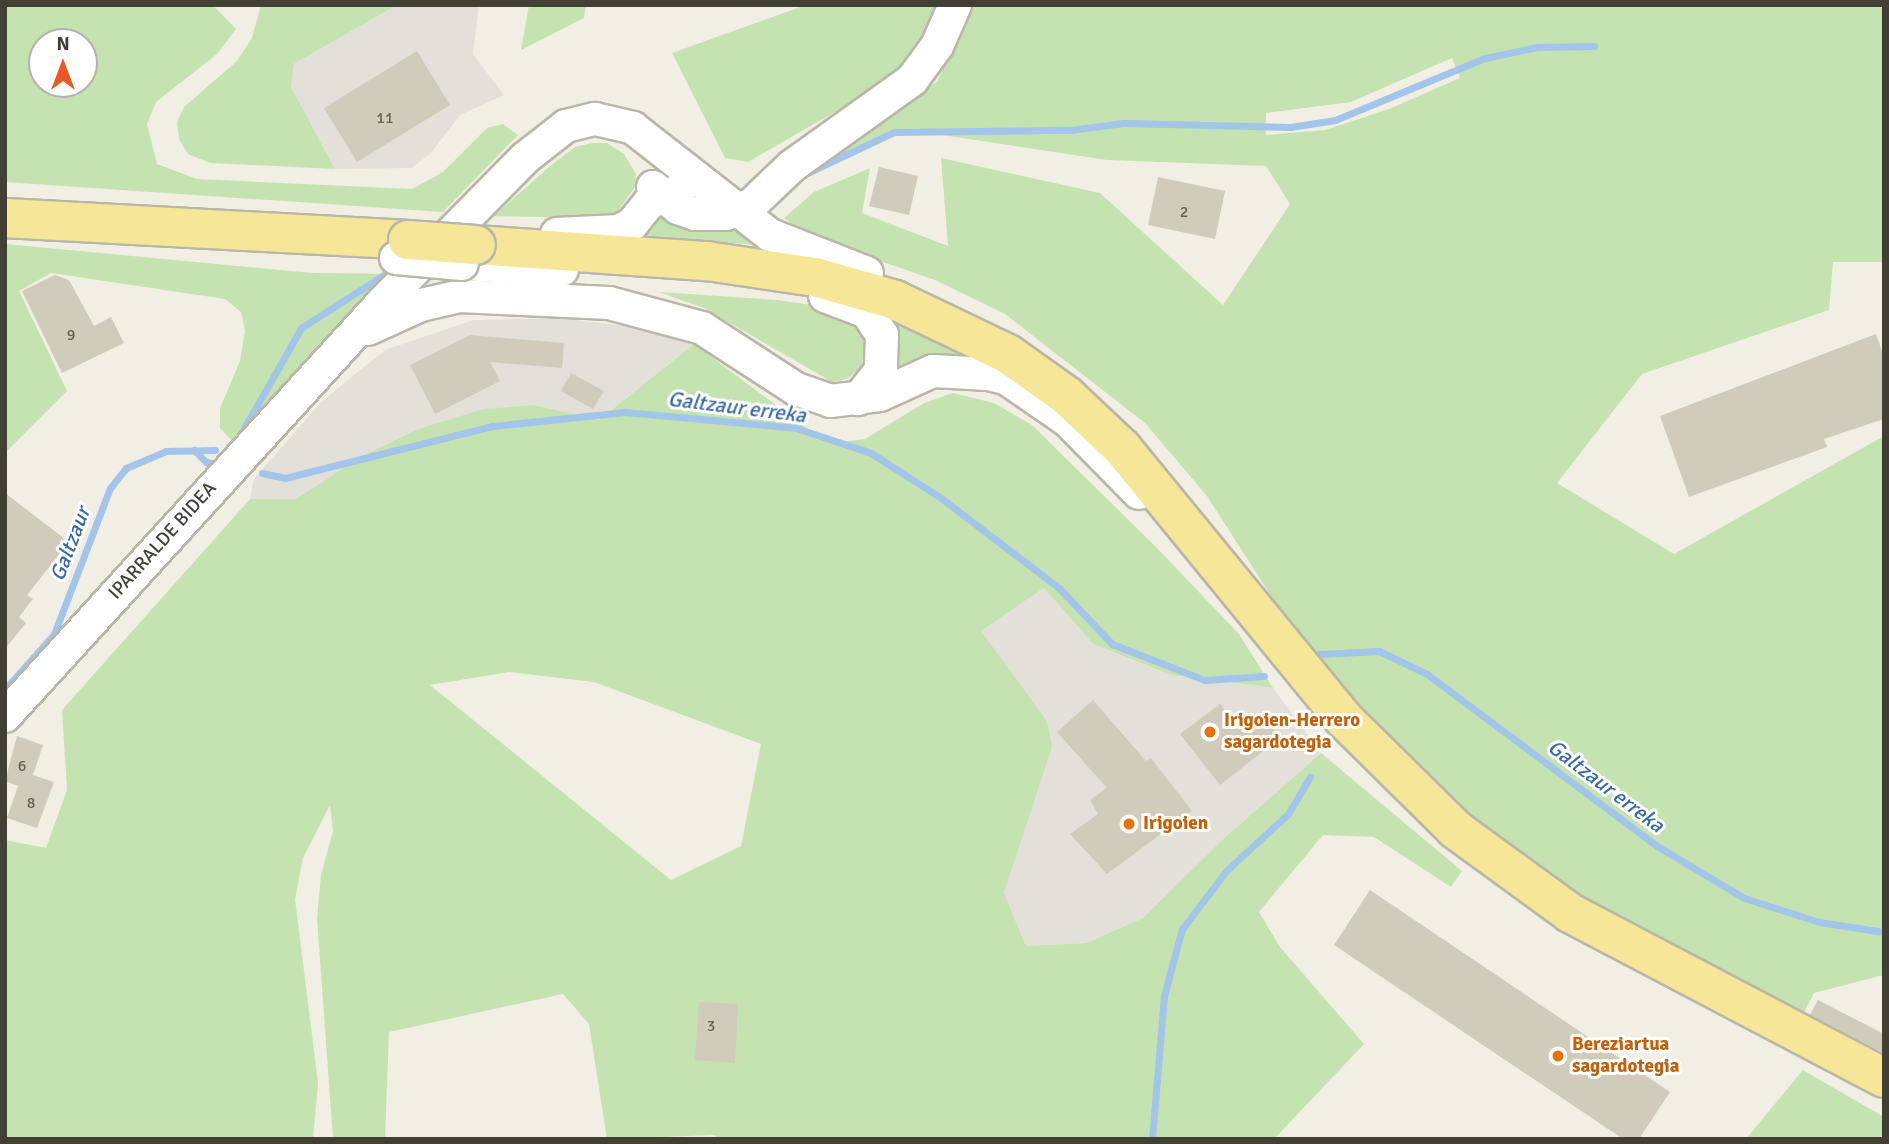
<!DOCTYPE html>
<html>
<head>
<meta charset="utf-8">
<style>
  body { margin:0 }
  #map { position:relative; width:1889px; height:1144px; overflow:hidden; background:#f1efe4; font-family:Signika,sans-serif }
  div>[style] { position:absolute }
  .industrial>* { inset:0; background:#e3e0d9 }
  .green>* { inset:0; background:#c5e3b0 }
  .stream>* { height:7px; margin:-3.5px; padding:0 3.5px; transform-origin:3.5px; border-radius:3.5px; background:#a4c5ea }
  .building>* { inset:0; background:#d1cbbb }
  .roads { filter:drop-shadow(2px 0 #bbb7a8) drop-shadow(-2px 0 #bbb7a8) drop-shadow(0 2px #bbb7a8) drop-shadow(0 -2px #bbb7a8) }
  .minor>* { height:32px; margin:-16px; padding:0 16px; transform-origin:16px; border-radius:16px; background:#fff }
  .major>* { height:38px; margin:-19px; padding:0 19px; transform-origin:19px; border-radius:19px; background:#f6e798 }
  .bridges { filter:drop-shadow(2px 0 #bbb7a8) drop-shadow(-2px 0 #bbb7a8) drop-shadow(0 2px #bbb7a8) drop-shadow(0 -2px #bbb7a8) }
  .minor-bridge>* { height:32px; margin:-16px; padding:0 16px; transform-origin:16px; border-radius:16px; background:#fff }
  .major-bridge>* { height:38px; margin:-19px; padding:0 19px; transform-origin:19px; border-radius:19px; background:#f6e798 }
  .dots>* { width:19px; height:19px; translate:-50% -50%; box-sizing:border-box; border:4px solid #fff; border-radius:50% }
  span { translate:-50% -50%; white-space:nowrap; text-align:center; line-height:1.15; -webkit-text-stroke:6px #fff; paint-order:stroke }
  .number-label { font-size:16px; color:#666256 }
  .number-label span { -webkit-text-stroke-width:0 }
  .street-label { font-size:19px; color:#423f35 }
  .food-label { font-size:19px; color:#c56008; font-weight:700 }
  .left { translate:0 -50%; text-align:left }
  .water-label { font-size:21px; color:#3769a6; font-style:italic }
  .frame { position:absolute; inset:0; border:7px solid #423f35; pointer-events:none }
  .north { position:absolute; left:28px; top:28px; width:70px; height:70px; box-sizing:border-box; background:#fff; border:2px solid #b3b2ae; border-radius:50%; rotate:0deg; font-size:19px; font-weight:700; line-height:28px; text-align:center; color:#423f35 }
  .north::after { content:''; display:block; margin:auto; width:24px; height:32px; background:#ea5922; clip-path:polygon(50% 0,100% 100%,50% 72%,0 100%) }
</style>
</head>
<body>
<div id="map">
  <div class="industrial">
    <div style="clip-path:polygon(397px 5px,479px 5px,473px 54px,504px 95px,460px 115px,431px 153px,412px 168px,335px 169px,291px 87px,294px 64px)"></div>
    <div style="clip-path:polygon(561px 318px,632px 327px,694px 344px,599px 420px,534px 405px,418px 429px,360px 457px,296px 499px,250px 499px,254px 479px,321px 402px,385px 350px,473px 320px)"></div>
    <div style="clip-path:polygon(1044px 588px,1093px 644px,1172px 675px,1273px 688px,1321px 753px,1221px 841px,1143px 918px,1086px 943px,1026px 946px,1004px 893px,1052px 746px,981px 631px)"></div>
  </div>
  <div class="green">
    <div style="clip-path:polygon(evenodd,5px 5px,213px 5px,236px 29px,217px 54px,156px 102px,147px 124px,157px 164px,197px 179px,412px 189px,443px 172px,487px 128px,503px 124px,518px 135px,443px 212px,5px 182px,5px 5px,42px 42px,84px 42px,84px 84px,42px 84px,42px 42px)"></div>
    <div style="clip-path:polygon(261px 5px,397px 5px,294px 64px,291px 87px,335px 169px,210px 163px,188px 154px,179px 139px,177px 122px,184px 107px,237px 61px,252px 38px)"></div>
    <div style="clip-path:polygon(529px 5px,586px 5px,584px 18px,521px 50px)"></div>
    <div style="clip-path:polygon(806px 5px,944px 5px,909px 69px,748px 162px,725px 158px,672px 53px)"></div>
    <div style="clip-path:polygon(evenodd,964px 5px,1884px 5px,1884px 262px,1833px 262px,1829px 310px,1642px 374px,1557px 483px,1674px 554px,1884px 436px,1884px 975px,1814px 993px,1798px 1024px,1524px 869px,1353px 705px,1271px 596px,1207px 496px,1145px 423px,1005px 314px,935px 280px,814px 238px,784px 218px,814px 192px,870px 168px,862px 213px,948px 246px,941px 158px,1100px 193px,1223px 305px,1290px 204px,1266px 166px,1107px 160px,909px 130px,804px 169px,937px 82px,959px 34px,964px 5px,1452px 58px,1460px 78px,1389px 109px,1325px 130px,1266px 135px,1266px 113px,1351px 102px,1452px 58px)"></div>
    <div style="clip-path:polygon(592px 143px,607px 143px,624px 154px,636px 174px,635px 187px,612px 219px,494px 216px,550px 166px,575px 147px)"></div>
    <div style="clip-path:polygon(660px 209px,733px 222px,766px 246px,642px 235px)"></div>
    <div style="clip-path:polygon(5px 244px,313px 273px,391px 274px,234px 443px,220px 428px,220px 408px,240px 361px,245px 331px,241px 312px,225px 299px,51px 273px,19px 291px,67px 391px,5px 453px)"></div>
    <div style="clip-path:polygon(659px 292px,777px 300px,819px 306px,847px 316px,862px 333px,865px 351px,861px 367px,847px 379px,832px 382px,704px 308px)"></div>
    <div style="clip-path:polygon(886px 313px,977px 354px,976px 361px,895px 371px)"></div>
    <div style="clip-path:polygon(evenodd,694px 344px,813px 433px,841px 442px,865px 439px,924px 403px,953px 393px,994px 403px,1032px 425px,1157px 548px,1239px 634px,1273px 688px,1172px 675px,1093px 644px,1044px 588px,981px 631px,1047px 721px,1052px 747px,1004px 893px,1026px 946px,1086px 943px,1143px 918px,1221px 841px,1321px 753px,1462px 871px,1451px 887px,1374px 837px,1323px 835px,1259px 912px,1280px 947px,1364px 1044px,1274px 1139px,717px 1139px,715px 1135px,607px 1139px,589px 1024px,563px 994px,389px 1032px,385px 1139px,333px 1139px,317px 918px,321px 875px,333px 831px,330px 805px,303px 858px,295px 899px,318px 1083px,313px 1139px,5px 1139px,5px 840px,46px 848px,67px 790px,62px 710px,250px 499px,296px 499px,360px 457px,418px 429px,484px 409px,534px 405px,599px 420px,694px 344px,509px 672px,594px 682px,761px 744px,741px 846px,671px 880px,430px 685px,509px 672px)"></div>
    <div style="clip-path:polygon(1803px 1070px,1884px 1117px,1884px 1139px,1746px 1139px)"></div>
  </div>
  <div class="stream">
    <div style="left:807px;top:173px;width:96px;rotate:-25.2deg"></div>
    <div style="left:894px;top:132px;width:176px;rotate:-0.7deg"></div>
    <div style="left:1070px;top:130px;width:54px;rotate:-7.4deg"></div>
    <div style="left:1124px;top:123px;width:166px;rotate:1.4deg"></div>
    <div style="left:1290px;top:127px;width:46px;rotate:-8.8deg"></div>
    <div style="left:1335px;top:120px;width:162px;rotate:-22.5deg"></div>
    <div style="left:1485px;top:58px;width:53px;rotate:-11.9deg"></div>
    <div style="left:1537px;top:47px;width:57px;rotate:-1deg"></div>
    <div style="left:238px;top:439px;width:128px;rotate:-60.4deg"></div>
    <div style="left:301px;top:328px;width:109px;rotate:-32.7deg"></div>
    <div style="left:194px;top:450px;width:17px;rotate:45deg"></div>
    <div style="left:206px;top:462px;width:12px;rotate:9deg"></div>
    <div style="left:262px;top:473px;width:24px;rotate:12deg"></div>
    <div style="left:285px;top:478px;width:213px;rotate:-14.1deg"></div>
    <div style="left:492px;top:426px;width:134px;rotate:-6deg"></div>
    <div style="left:625px;top:412px;width:172px;rotate:5.3deg"></div>
    <div style="left:796px;top:428px;width:79px;rotate:18.4deg"></div>
    <div style="left:871px;top:453px;width:83px;rotate:32.7deg"></div>
    <div style="left:941px;top:498px;width:148px;rotate:37.3deg"></div>
    <div style="left:1059px;top:588px;width:77px;rotate:46.6deg"></div>
    <div style="left:1112px;top:644px;width:100px;rotate:21.2deg"></div>
    <div style="left:1205px;top:680px;width:59px;rotate:-3.9deg"></div>
    <div style="left:1319px;top:654px;width:60px;rotate:-2.9deg"></div>
    <div style="left:1379px;top:651px;width:53px;rotate:25.6deg"></div>
    <div style="left:1427px;top:674px;width:287px;rotate:36.8deg"></div>
    <div style="left:1657px;top:846px;width:101px;rotate:30.9deg"></div>
    <div style="left:1744px;top:898px;width:79px;rotate:17.7deg"></div>
    <div style="left:1819px;top:922px;width:66px;rotate:8.7deg"></div>
    <div style="left:5px;top:689px;width:74px;rotate:-48.3deg"></div>
    <div style="left:54px;top:634px;width:156px;rotate:-69deg"></div>
    <div style="left:110px;top:488px;width:26px;rotate:-51deg"></div>
    <div style="left:126px;top:468px;width:43px;rotate:-23deg"></div>
    <div style="left:166px;top:451px;width:49px;rotate:-1.2deg"></div>
    <div style="left:1152px;top:1139px;width:144px;rotate:-85.2deg"></div>
    <div style="left:1164px;top:996px;width:69px;rotate:-75deg"></div>
    <div style="left:1182px;top:929px;width:74px;rotate:-52.7deg"></div>
    <div style="left:1227px;top:870px;width:83px;rotate:-42.6deg"></div>
    <div style="left:1288px;top:814px;width:43px;rotate:-59.3deg"></div>
  </div>
  <div class="building">
    <div style="clip-path:polygon(417px 51px,450px 105px,357px 162px,324px 108px)"></div>
    <div style="clip-path:polygon(879px 167px,918px 176px,909px 215px,869px 206px)"></div>
    <div style="clip-path:polygon(1158px 177px,1225px 191px,1215px 239px,1148px 225px)"></div>
    <div style="clip-path:polygon(55px 275px,69px 280px,94px 326px,111px 317px,124px 343px,62px 373px,22px 291px)"></div>
    <div style="clip-path:polygon(1876px 334px,1884px 357px,1884px 419px,1824px 439px,1827px 447px,1689px 497px,1660px 416px)"></div>
    <div style="clip-path:polygon(470px 335px,564px 343px,562px 368px,490px 362px,500px 381px,435px 414px,410px 365px)"></div>
    <div style="clip-path:polygon(571px 373px,604px 391px,593px 409px,561px 391px)"></div>
    <div style="clip-path:polygon(5px 493px,69px 542px,27px 595px,33px 599px,19px 617px,26px 623px,5px 649px)"></div>
    <div style="clip-path:polygon(1093px 700px,1146px 761px,1151px 758px,1192px 811px,1107px 874px,1070px 834px,1098px 814px,1090px 800px,1107px 788px,1057px 732px)"></div>
    <div style="clip-path:polygon(1220px 704px,1240px 729px,1260px 713px,1280px 738px,1220px 785px,1180px 734px)"></div>
    <div style="clip-path:polygon(17px 736px,43px 745px,33px 775px,54px 782px,37px 828px,7px 818px,18px 786px,5px 781px)"></div>
    <div style="clip-path:polygon(1370px 890px,1670px 1092px,1639px 1139px,1623px 1139px,1334px 945px)"></div>
    <div style="clip-path:polygon(1818px 1000px,1884px 1034px,1884px 1053px,1810px 1015px)"></div>
    <div style="clip-path:polygon(699px 1002px,738px 1004px,735px 1063px,695px 1060px)"></div>
  </div>
  <div class="roads">
    <div class="minor">
      <div style="left:653px;top:187px;width:33px;rotate:40deg"></div>
      <div style="left:678px;top:208px;width:18px;rotate:19deg"></div>
      <div style="left:695px;top:214px;width:31px"></div>
      <div style="left:726px;top:214px;width:27px;rotate:-20deg"></div>
      <div style="left:751px;top:205px;width:57px;rotate:-43.6deg"></div>
      <div style="left:792px;top:166px;width:148px;rotate:-35.6deg"></div>
      <div style="left:912px;top:80px;width:42px;rotate:-53.7deg"></div>
      <div style="left:937px;top:46px;width:45px;rotate:-66.3deg"></div>
      <div style="left:557px;top:234px;width:62px;rotate:-2.8deg"></div>
      <div style="left:619px;top:231px;width:15px;rotate:-28deg"></div>
      <div style="left:632px;top:224px;width:27px;rotate:-51deg"></div>
      <div style="left:649px;top:203px;width:33px;rotate:-23deg"></div>
      <div style="left:462px;top:264px;width:100px;rotate:3.4deg"></div>
      <div style="left:825px;top:296px;width:45px;rotate:20.9deg"></div>
      <div style="left:867px;top:312px;width:27px;rotate:57deg"></div>
      <div style="left:882px;top:335px;width:35px;rotate:92deg"></div>
      <div style="left:881px;top:370px;width:37px;rotate:128deg"></div>
      <div style="left:368px;top:329px;width:58px;rotate:-24.4deg"></div>
      <div style="left:421px;top:305px;width:39px;rotate:-13deg"></div>
      <div style="left:459px;top:296px;width:150px;rotate:2.7deg"></div>
      <div style="left:609px;top:303px;width:96px;rotate:15deg"></div>
      <div style="left:702px;top:328px;width:112px;rotate:33deg"></div>
      <div style="left:796px;top:389px;width:36px;rotate:19deg"></div>
      <div style="left:830px;top:401px;width:50px;rotate:-6.8deg"></div>
      <div style="left:880px;top:395px;width:58px;rotate:-24.4deg"></div>
      <div style="left:933px;top:371px;width:55px;rotate:3.1deg"></div>
      <div style="left:988px;top:374px;width:18px;rotate:13deg"></div>
      <div style="left:1006px;top:378px;width:75px;rotate:34.7deg"></div>
      <div style="left:1068px;top:421px;width:101px;rotate:45.4deg"></div>
      <div style="left:5px;top:716px;width:561px;rotate:-47.6deg"></div>
      <div style="left:383px;top:302px;width:202px;rotate:-45.4deg"></div>
      <div style="left:525px;top:158px;width:52px;rotate:-38deg"></div>
      <div style="left:566px;top:126px;width:30px;rotate:-14deg"></div>
      <div style="left:595px;top:119px;width:39px;rotate:13deg"></div>
      <div style="left:633px;top:128px;width:174px;rotate:38deg"></div>
      <div style="left:770px;top:235px;width:104px;rotate:21.4deg"></div>
    </div>
    <div class="major">
      <div style="left:5px;top:218px;width:404px;rotate:3.1deg"></div>
      <div style="left:476px;top:245px;width:232px;rotate:4deg"></div>
      <div style="left:707px;top:261px;width:109px;rotate:8.4deg"></div>
      <div style="left:815px;top:277px;width:83px;rotate:16deg"></div>
      <div style="left:895px;top:300px;width:125px;rotate:25.5deg"></div>
      <div style="left:1008px;top:354px;width:72px;rotate:35.4deg"></div>
      <div style="left:1067px;top:396px;width:76px;rotate:43.4deg"></div>
      <div style="left:1122px;top:448px;width:350px;rotate:50.7deg"></div>
      <div style="left:1344px;top:719px;width:156px;rotate:44.7deg"></div>
      <div style="left:1455px;top:829px;width:142px;rotate:36.1deg"></div>
      <div style="left:1570px;top:913px;width:355px;rotate:27.7deg"></div>
    </div>
  </div>
  <div class="bridges">
    <div class="minor-bridge">
      <div style="left:396px;top:258px;width:66px;rotate:5.2deg"></div>
    </div>
    <div class="major-bridge">
      <div style="left:408px;top:240px;width:68px;rotate:4.2deg"></div>
    </div>
  </div>
  <div class="dots">
    <div style="left:1210px;top:732px;background:#e8710a"></div>
    <div style="left:1129px;top:824px;background:#e8710a"></div>
    <div style="left:1558px;top:1056px;background:#e8710a"></div>
  </div>
  <div class="number-label">
    <span style="left:385px;top:118px">11</span>
    <span style="left:1184px;top:212px">2</span>
    <span style="left:71px;top:335px">9</span>
    <span style="left:22px;top:766px">6</span>
    <span style="left:31px;top:803px">8</span>
    <span style="left:711px;top:1026px">3</span>
  </div>
  <div class="street-label">
    <span style="left:163px;top:541px;rotate:-48deg">IPARRALDE BIDEA</span>
  </div>
  <div class="food-label">
    <span class="left" style="left:1224px;top:732px">Irigoien-Herrero<br>sagardotegia</span>
    <span class="left" style="left:1143px;top:824px">Irigoien</span>
    <span class="left" style="left:1572px;top:1056px">Bereziartua<br>sagardotegia</span>
  </div>
  <div class="water-label">
    <span style="left:737px;top:407px;rotate:7deg">Galtzaur erreka</span>
    <span style="left:70px;top:544px;rotate:-69deg">Galtzaur</span>
    <span style="left:1606px;top:786px;rotate:37deg">Galtzaur erreka</span>
  </div>
  <div class="frame"></div>
  <div class="north">N</div>
</div>
</body>
</html>
